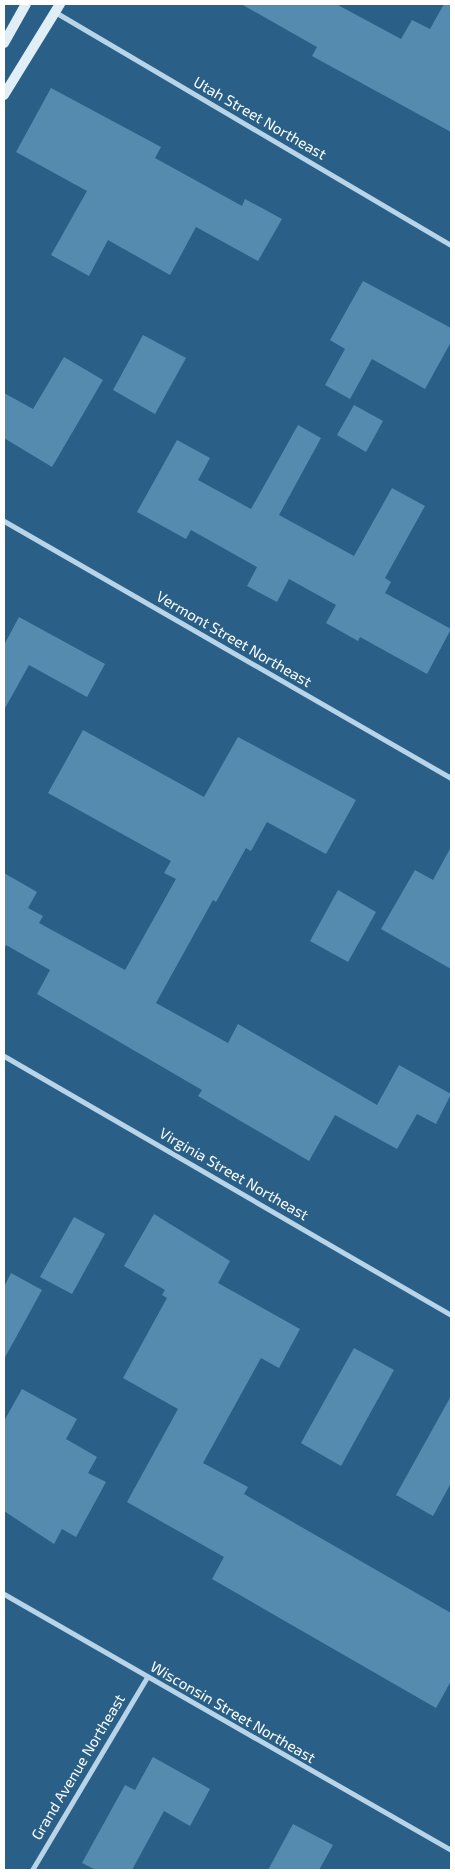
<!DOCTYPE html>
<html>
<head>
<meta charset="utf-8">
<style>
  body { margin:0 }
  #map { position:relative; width:455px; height:1874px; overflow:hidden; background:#2a6087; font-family:"Exo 2",sans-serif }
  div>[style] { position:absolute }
  .building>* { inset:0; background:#568bb0 }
  .street>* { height:5px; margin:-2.5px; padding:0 2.5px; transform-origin:2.5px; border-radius:2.5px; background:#b7d4e8 }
  .secondary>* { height:10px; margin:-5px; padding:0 5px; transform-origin:5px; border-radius:5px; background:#e0eef7 }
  span { translate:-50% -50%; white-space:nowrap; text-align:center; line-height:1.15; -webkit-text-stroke:4.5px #2a6087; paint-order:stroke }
  .street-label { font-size:15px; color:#fff }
  .frame { position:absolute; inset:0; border:5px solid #fff; pointer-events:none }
</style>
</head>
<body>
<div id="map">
  <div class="building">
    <div style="clip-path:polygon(241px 4px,336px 4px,401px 39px,412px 20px,430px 29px,444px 4px,451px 4px,451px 132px,312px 56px,317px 47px)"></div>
    <div style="clip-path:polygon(51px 88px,161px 147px,155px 158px,242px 206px,245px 199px,282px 219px,258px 261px,196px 227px,170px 275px,108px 240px,89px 276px,51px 255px,87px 191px,16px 152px)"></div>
    <div style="clip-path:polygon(363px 281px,451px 328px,451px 342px,425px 389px,372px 359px,350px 399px,325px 385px,345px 349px,330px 340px)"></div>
    <div style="clip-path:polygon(143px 335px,186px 358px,155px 414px,113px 390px)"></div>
    <div style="clip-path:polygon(64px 357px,103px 380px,52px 467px,4px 438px,4px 393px,33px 409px)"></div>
    <div style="clip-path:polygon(354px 405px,383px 421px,366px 452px,337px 435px)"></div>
    <div style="clip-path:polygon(298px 425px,321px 438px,279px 515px,354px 556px,392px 488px,425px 506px,385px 578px,391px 582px,385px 593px,451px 629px,427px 674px,360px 637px,358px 641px,326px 623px,336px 605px,289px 579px,277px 602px,247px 586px,257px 567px,191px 530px,186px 539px,137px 512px,177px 440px,210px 458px,198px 480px,251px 509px)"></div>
    <div style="clip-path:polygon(19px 617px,105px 664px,87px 697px,29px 665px,4px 710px,4px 645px)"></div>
    <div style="clip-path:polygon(83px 730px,204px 797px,238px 737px,356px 800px,326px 854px,267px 822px,251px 851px,246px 848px,216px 902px,213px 900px,156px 1003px,228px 1043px,238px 1024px,377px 1105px,399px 1065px,451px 1094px,436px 1124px,417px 1114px,397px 1149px,335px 1115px,309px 1161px,198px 1096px,202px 1090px,37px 994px,50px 970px,6px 945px,4px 949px,4px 873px,37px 892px,28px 908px,43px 916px,39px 923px,125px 970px,176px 879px,164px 873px,171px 861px,48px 793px)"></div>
    <div style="clip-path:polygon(451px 847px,451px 969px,381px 929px,415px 870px,433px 880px)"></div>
    <div style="clip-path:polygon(338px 890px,376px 912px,348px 962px,310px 941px)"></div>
    <div style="clip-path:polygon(154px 1214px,230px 1261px,218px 1283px,300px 1329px,279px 1368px,261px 1358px,203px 1463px,248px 1487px,244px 1494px,451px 1613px,451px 1681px,436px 1708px,212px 1579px,224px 1557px,127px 1502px,178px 1409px,123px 1378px,167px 1298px,162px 1295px,165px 1290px,124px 1266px)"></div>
    <div style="clip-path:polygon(74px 1217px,105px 1234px,72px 1294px,40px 1277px)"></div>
    <div style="clip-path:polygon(11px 1273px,42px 1290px,4px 1359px,4px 1287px)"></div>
    <div style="clip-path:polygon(354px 1348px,394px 1370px,341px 1466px,301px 1443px)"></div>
    <div style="clip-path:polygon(22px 1389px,77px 1419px,66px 1439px,97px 1457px,88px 1473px,106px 1482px,76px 1537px,62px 1529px,54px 1544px,4px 1511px,4px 1421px)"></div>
    <div style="clip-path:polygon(451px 1396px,451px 1483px,433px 1516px,396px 1495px)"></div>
    <div style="clip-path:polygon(153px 1757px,210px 1789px,190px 1826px,164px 1811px,132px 1870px,96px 1870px,82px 1863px,125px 1785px,135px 1790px)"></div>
    <div style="clip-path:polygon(293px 1824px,333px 1845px,319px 1870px,268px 1870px)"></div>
  </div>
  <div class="street">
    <div style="left:55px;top:12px;width:459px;rotate:30.5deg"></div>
    <div style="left:4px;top:521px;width:516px;rotate:29.9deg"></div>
    <div style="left:4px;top:1056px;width:517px;rotate:30.09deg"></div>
    <div style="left:4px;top:1594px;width:515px;rotate:29.8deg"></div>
    <div style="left:32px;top:1870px;width:225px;rotate:-59.2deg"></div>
  </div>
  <div class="secondary">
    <div style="left:4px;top:43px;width:45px;rotate:-60.6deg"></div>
    <div style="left:4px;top:95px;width:107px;rotate:-58.4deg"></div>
  </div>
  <div class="street-label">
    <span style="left:260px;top:118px;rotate:30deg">Utah Street Northeast</span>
    <span style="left:234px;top:639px;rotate:30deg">Vermont Street Northeast</span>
    <span style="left:234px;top:1174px;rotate:30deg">Virginia Street Northeast</span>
    <span style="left:233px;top:1712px;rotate:30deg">Wisconsin Street Northeast</span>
    <span style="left:78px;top:1767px;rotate:-59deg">Grand Avenue Northeast</span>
  </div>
  <div class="frame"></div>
</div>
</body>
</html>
